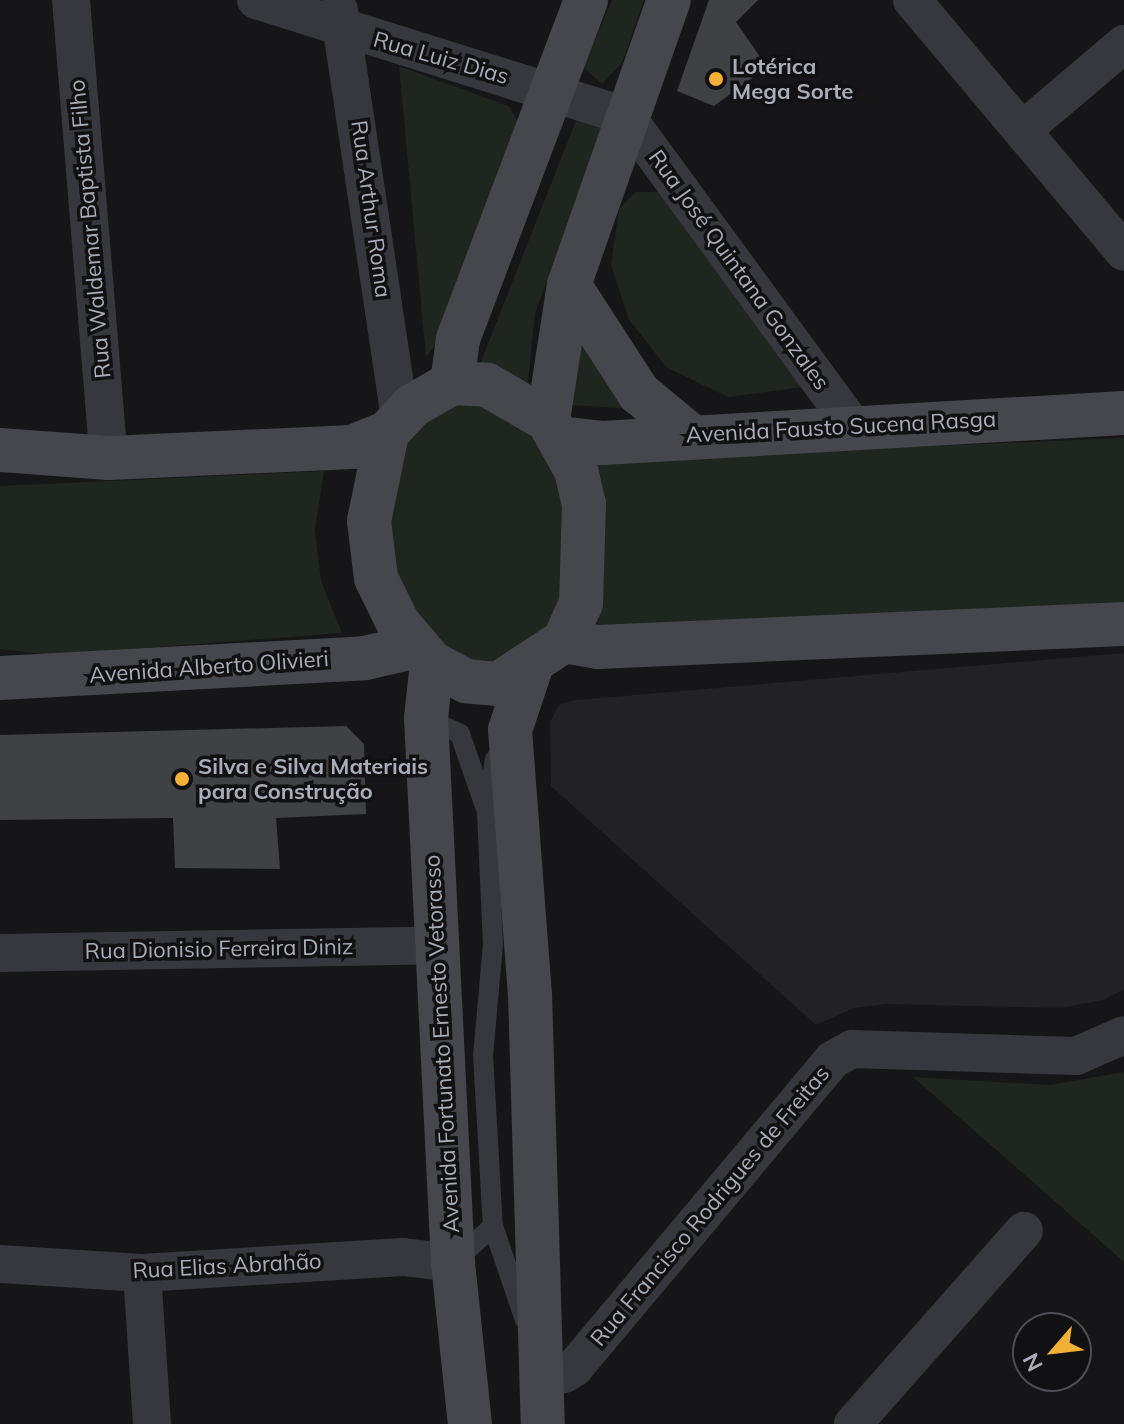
<!DOCTYPE html>
<html>
<head>
<meta charset="utf-8">
<style>
  body { margin:0 }
  #map { position:relative; width:1124px; height:1424px; overflow:hidden; background:#161618; font-family:Mulish,sans-serif }
  div>[style] { position:absolute }
  .built>* { inset:0; background:#222225 }
  .green>* { inset:0; background:#1e261f }
  .building>* { inset:0; background:#404145 }
  .lane>* { height:20px; margin:-10px; padding:0 10px; transform-origin:10px; border-radius:10px; background:#37383d }
  .street>* { height:38px; margin:-19px; padding:0 19px; transform-origin:19px; border-radius:19px; background:#37383d }
  .secondary>* { height:44px; margin:-22px; padding:0 22px; transform-origin:22px; border-radius:22px; background:#45474d }
  .dots>* { width:22px; height:22px; translate:-50% -50%; box-sizing:border-box; border:4px solid #111113; border-radius:50% }
  span { translate:-50% -50%; white-space:nowrap; text-align:center; line-height:1.15; -webkit-text-stroke:7px #111113; paint-order:stroke }
  .street-label { font-size:22px; color:#a8adb8 }
  .poi-label { font-size:22px; color:#a8adb8; font-weight:700 }
  .left { translate:0 -50%; text-align:left }
  .north { position:absolute; left:1012px; top:1312px; width:80px; height:80px; box-sizing:border-box; background:#111113; border:2px solid #4d4f55; border-radius:50%; rotate:242deg; font-size:22px; font-weight:700; line-height:32px; text-align:center; color:#a8adb8 }
  .north::after { content:''; display:block; margin:auto; width:28px; height:36px; background:#f2b134; clip-path:polygon(50% 0,100% 100%,50% 72%,0 100%) }
</style>
</head>
<body>
<div id="map">
  <div class="built">
    <div style="clip-path:polygon(1124px 653px,1124px 989px,1104px 1000px,1060px 1008px,886px 1004px,854px 1008px,816px 1025px,551px 786px,550px 722px,560px 704px,576px 700px)"></div>
  </div>
  <div class="green">
    <div style="clip-path:polygon(612px 0,644px 0,622px 63px,602px 84px,583px 67px)"></div>
    <div style="clip-path:polygon(399px 66px,508px 106px,523px 128px,445px 333px,426px 357px)"></div>
    <div style="clip-path:polygon(579px 113px,606px 127px,535px 313px,526px 401px,478px 369px)"></div>
    <div style="clip-path:polygon(636px 192px,668px 192px,818px 385px,728px 397px,666px 367px,628px 318px,611px 264px,619px 209px)"></div>
    <div style="clip-path:polygon(576px 332px,632px 409px,570px 405px)"></div>
    <div style="clip-path:polygon(480px 398px,534px 430px,569px 507px,563px 599px,545px 638px,489px 670px,438px 651px,387px 571px,390px 476px,399px 442px,450px 399px)"></div>
    <div style="clip-path:polygon(1124px 438px,1124px 606px,600px 626px,594px 617px,597px 460px)"></div>
    <div style="clip-path:polygon(324px 471px,315px 530px,321px 581px,342px 633px,52px 655px,0 649px,0 486px)"></div>
    <div style="clip-path:polygon(1124px 1072px,1124px 1262px,913px 1077px,1050px 1085px)"></div>
  </div>
  <div class="building">
    <div style="clip-path:polygon(709px 0,758px 0,736px 22px,767px 67px,714px 106px,677px 91px)"></div>
    <div style="clip-path:polygon(346px 726px,364px 744px,366px 814px,276px 818px,280px 869px,175px 868px,173px 818px,0 820px,0 735px)"></div>
  </div>
  <div class="lane">
    <div style="left:427px;top:719px;width:36px;rotate:24deg"></div>
    <div style="left:460px;top:734px;width:79px;rotate:70.9deg"></div>
    <div style="left:495px;top:759px;width:55px;rotate:98.4deg"></div>
    <div style="left:487px;top:813px;width:131px;rotate:87.4deg"></div>
    <div style="left:493px;top:944px;width:111px;rotate:95.1deg"></div>
    <div style="left:483px;top:1055px;width:171px;rotate:86.7deg"></div>
    <div style="left:493px;top:1226px;width:99px;rotate:71.2deg"></div>
    <div style="left:455px;top:1261px;width:52px;rotate:-42.6deg"></div>
  </div>
  <div class="street">
    <div style="left:71px;top:0;width:460px;rotate:85.3deg"></div>
    <div style="left:256px;top:0;width:388px;rotate:17.4deg"></div>
    <div style="left:626px;top:116px;width:381px;rotate:53.8deg"></div>
    <div style="left:912px;top:0;width:329px;rotate:49.9deg"></div>
    <div style="left:339px;top:10px;width:414px;rotate:81.5deg"></div>
    <div style="left:1025px;top:128px;width:130px;rotate:-40.3deg"></div>
    <div style="left:0;top:953px;width:437px;rotate:-1deg"></div>
    <div style="left:0;top:1264px;width:142px;rotate:3.6deg"></div>
    <div style="left:142px;top:1273px;width:261px;rotate:-3.5deg"></div>
    <div style="left:403px;top:1257px;width:50px;rotate:6.8deg"></div>
    <div style="left:142px;top:1273px;width:151px;rotate:86.2deg"></div>
    <div style="left:539px;top:1364px;width:27px;rotate:22deg"></div>
    <div style="left:564px;top:1374px;width:12px;rotate:-31deg"></div>
    <div style="left:574px;top:1368px;width:402px;rotate:-50deg"></div>
    <div style="left:832px;top:1060px;width:23px;rotate:-29deg"></div>
    <div style="left:852px;top:1049px;width:224px;rotate:1.8deg"></div>
    <div style="left:1076px;top:1056px;width:52px;rotate:-23.6deg"></div>
    <div style="left:853px;top:1424px;width:258px;rotate:-48.5deg"></div>
  </div>
  <div class="secondary">
    <div style="left:569px;top:285px;width:129px;rotate:57.1deg"></div>
    <div style="left:639px;top:393px;width:67px;rotate:39.6deg"></div>
    <div style="left:452px;top:383px;width:35px;rotate:3deg"></div>
    <div style="left:487px;top:385px;width:70px;rotate:29.8deg"></div>
    <div style="left:548px;top:420px;width:57px;rotate:60.8deg"></div>
    <div style="left:576px;top:470px;width:35px;rotate:77deg"></div>
    <div style="left:584px;top:504px;width:99px;rotate:91.7deg"></div>
    <div style="left:581px;top:603px;width:42px;rotate:114.1deg"></div>
    <div style="left:564px;top:641px;width:79px;rotate:146.9deg"></div>
    <div style="left:498px;top:684px;width:32px;rotate:-175deg"></div>
    <div style="left:466px;top:681px;width:38px;rotate:-152deg"></div>
    <div style="left:432px;top:663px;width:52px;rotate:-130.4deg"></div>
    <div style="left:398px;top:623px;width:50px;rotate:-116.1deg"></div>
    <div style="left:376px;top:578px;width:57px;rotate:-97deg"></div>
    <div style="left:369px;top:521px;width:90px;rotate:-78.4deg"></div>
    <div style="left:387px;top:433px;width:37px;rotate:-47deg"></div>
    <div style="left:412px;top:406px;width:46px;rotate:-29.9deg"></div>
    <div style="left:452px;top:383px;width:44px;rotate:-82.2deg"></div>
    <div style="left:458px;top:339px;width:362px;rotate:-69.3deg"></div>
    <div style="left:548px;top:420px;width:137px;rotate:-81.2deg"></div>
    <div style="left:569px;top:285px;width:302px;rotate:-70.7deg"></div>
    <div style="left:558px;top:438px;width:44px;rotate:6.5deg"></div>
    <div style="left:602px;top:443px;width:523px;rotate:-3.29deg"></div>
    <div style="left:0;top:450px;width:109px;rotate:4.2deg"></div>
    <div style="left:109px;top:458px;width:243px;rotate:-2.6deg"></div>
    <div style="left:352px;top:447px;width:38px;rotate:-22deg"></div>
    <div style="left:564px;top:641px;width:35px;rotate:10deg"></div>
    <div style="left:598px;top:647px;width:527px;rotate:-2.5deg"></div>
    <div style="left:432px;top:663px;width:55px;rotate:96.2deg"></div>
    <div style="left:426px;top:718px;width:546px;rotate:87.16deg"></div>
    <div style="left:453px;top:1263px;width:162px;rotate:84deg"></div>
    <div style="left:530px;top:670px;width:63px;rotate:108.4deg"></div>
    <div style="left:510px;top:730px;width:265px;rotate:85.7deg"></div>
    <div style="left:530px;top:994px;width:430px;rotate:88.3deg"></div>
    <div style="left:0;top:678px;width:366px;rotate:-3.1deg"></div>
    <div style="left:365px;top:658px;width:54px;rotate:-12.8deg"></div>
  </div>
  <div class="dots">
    <div style="left:716px;top:79px;background:#f2b134"></div>
    <div style="left:182px;top:779px;background:#f2b134"></div>
  </div>
  <div class="street-label">
    <span style="left:441px;top:58px;rotate:16deg">Rua Luiz Dias</span>
    <span style="left:371px;top:209px;rotate:82deg">Rua Arthur Roma</span>
    <span style="left:90px;top:229px;rotate:-95deg">Rua Waldemar Baptista Filho</span>
    <span style="left:739px;top:270px;rotate:54deg">Rua José Quintana Gonzales</span>
    <span style="left:841px;top:427px;rotate:-3deg">Avenida Fausto Sucena Rasga</span>
    <span style="left:209px;top:667px;rotate:-4deg">Avenida Alberto Olivieri</span>
    <span style="left:219px;top:949px;rotate:-1deg">Rua Dionisio Ferreira Diniz</span>
    <span style="left:442px;top:1044px;rotate:-93deg">Avenida Fortunato Ernesto Vetorasso</span>
    <span style="left:710px;top:1206px;rotate:-50deg">Rua Francisco Rodrigues de Freitas</span>
    <span style="left:227px;top:1266px;rotate:-3deg">Rua Elias Abrahão</span>
  </div>
  <div class="poi-label">
    <span class="left" style="left:732px;top:79px">Lotérica<br>Mega Sorte</span>
    <span class="left" style="left:198px;top:779px">Silva e Silva Materiais<br>para Construção</span>
  </div>
  <div class="north">N</div>
</div>
</body>
</html>
